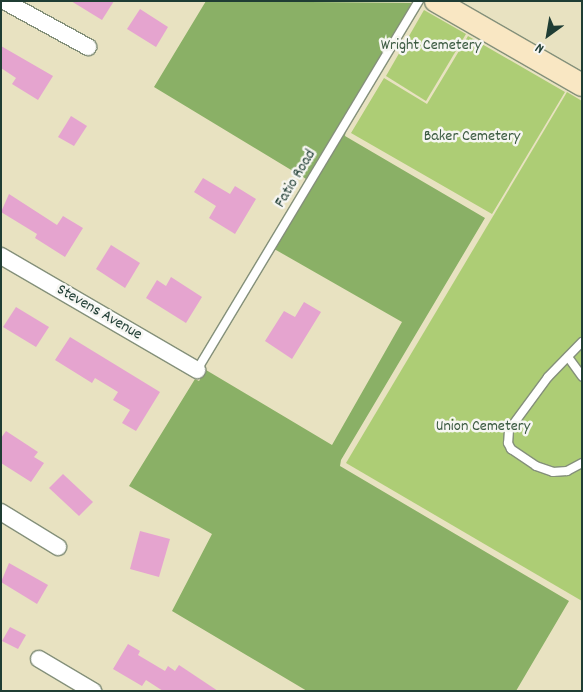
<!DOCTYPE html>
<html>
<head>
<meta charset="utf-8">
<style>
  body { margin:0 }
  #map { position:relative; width:583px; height:692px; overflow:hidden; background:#e8e2c1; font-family:Dekko,sans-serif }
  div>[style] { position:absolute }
  .green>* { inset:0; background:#adcd75 }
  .forest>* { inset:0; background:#8ab066 }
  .building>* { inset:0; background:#e5a4cf }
  .roads { filter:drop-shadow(1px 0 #84907a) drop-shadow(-1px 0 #84907a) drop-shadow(0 1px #84907a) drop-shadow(0 -1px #84907a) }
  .lane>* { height:8px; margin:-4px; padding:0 4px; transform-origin:4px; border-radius:4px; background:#fff }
  .street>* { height:16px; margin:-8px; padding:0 8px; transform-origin:8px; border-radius:8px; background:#fff }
  .secondary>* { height:22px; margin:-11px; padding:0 11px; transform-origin:11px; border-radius:11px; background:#f9e7c3 }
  span { translate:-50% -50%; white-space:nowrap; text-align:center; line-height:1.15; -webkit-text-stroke:5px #f6f6f2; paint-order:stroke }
  .park-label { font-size:16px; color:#3b5a41 }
  .street-label { font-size:16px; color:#1f3d34 }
  .frame { position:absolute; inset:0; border:2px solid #1f3d34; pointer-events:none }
  .north { position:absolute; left:523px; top:10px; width:50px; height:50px; -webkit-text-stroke:4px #f6f6f2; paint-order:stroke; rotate:212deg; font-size:14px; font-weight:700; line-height:20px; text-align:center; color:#1f3d34 }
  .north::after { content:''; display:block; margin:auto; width:18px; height:22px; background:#1f3d34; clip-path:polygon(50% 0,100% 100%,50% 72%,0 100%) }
</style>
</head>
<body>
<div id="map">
  <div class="green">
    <div style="clip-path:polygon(424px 10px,466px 34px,426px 101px,386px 76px)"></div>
    <div style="clip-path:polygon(468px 36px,565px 92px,492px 214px,351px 133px,384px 78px,427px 104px)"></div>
    <div style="clip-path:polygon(567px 92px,582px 101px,582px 601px,346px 463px)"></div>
  </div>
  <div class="forest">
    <div style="clip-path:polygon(206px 1px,422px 3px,346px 130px,345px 136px,485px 218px,341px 460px,340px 466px,569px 601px,516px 691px,307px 691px,172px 611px,212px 534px,129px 486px,195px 379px,199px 381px,206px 370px,332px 445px,402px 322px,269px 246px,311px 182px,154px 87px)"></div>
  </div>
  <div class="building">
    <div style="clip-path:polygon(71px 1px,114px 1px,102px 20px)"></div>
    <div style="clip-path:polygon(140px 9px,168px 27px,156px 47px,127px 29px)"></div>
    <div style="clip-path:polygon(1px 46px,53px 76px,38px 100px,12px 84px,16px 78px,1px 68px)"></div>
    <div style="clip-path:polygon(71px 116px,87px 126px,74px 146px,58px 137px)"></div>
    <div style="clip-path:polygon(203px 178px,230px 194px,235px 186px,256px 199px,235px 234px,209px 218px,216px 206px,194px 192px)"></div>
    <div style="clip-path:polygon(9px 194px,57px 225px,63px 216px,83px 228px,65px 257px,35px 238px,37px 234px,1px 212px)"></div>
    <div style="clip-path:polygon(111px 245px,140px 263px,125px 288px,96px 269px)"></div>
    <div style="clip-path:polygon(171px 277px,202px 297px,186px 323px,146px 298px,157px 280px,166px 286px)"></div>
    <div style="clip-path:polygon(304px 302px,321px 312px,292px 359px,265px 341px,284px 311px,295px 317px)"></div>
    <div style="clip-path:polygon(16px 307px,49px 327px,36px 347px,3px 327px)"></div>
    <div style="clip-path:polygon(70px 337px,160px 392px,136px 431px,122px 423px,130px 410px,113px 400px,118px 392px,95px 378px,92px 383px,55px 360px)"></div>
    <div style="clip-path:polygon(6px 431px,38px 452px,34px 457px,44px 463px,31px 482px,1px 463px,1px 438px)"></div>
    <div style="clip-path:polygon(63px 474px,93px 502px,79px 516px,49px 488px)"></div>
    <div style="clip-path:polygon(140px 531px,170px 539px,159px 577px,130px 569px)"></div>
    <div style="clip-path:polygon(9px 563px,48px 585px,37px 604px,1px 582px)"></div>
    <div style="clip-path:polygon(10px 627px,26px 635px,18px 649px,2px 641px)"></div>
    <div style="clip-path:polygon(128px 644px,140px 651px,138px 655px,165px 671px,168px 666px,175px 671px,179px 665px,218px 691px,163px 691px,146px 680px,142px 686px,113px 669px)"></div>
  </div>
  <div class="roads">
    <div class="lane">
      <div style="left:582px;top:342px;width:49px;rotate:134.2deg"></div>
      <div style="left:548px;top:377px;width:66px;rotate:126.3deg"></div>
      <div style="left:509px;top:430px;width:13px;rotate:94deg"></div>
      <div style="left:508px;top:443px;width:7px;rotate:63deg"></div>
      <div style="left:511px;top:449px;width:30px;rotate:34deg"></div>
      <div style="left:536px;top:466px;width:18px;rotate:19deg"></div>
      <div style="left:553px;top:472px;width:14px;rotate:-4deg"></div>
      <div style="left:567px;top:471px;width:17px;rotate:-28deg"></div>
      <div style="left:568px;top:357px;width:24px;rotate:54deg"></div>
      <div style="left:197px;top:370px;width:431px;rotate:-59deg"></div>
    </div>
    <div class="street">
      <div style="left:4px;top:1px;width:96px;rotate:28.7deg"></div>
      <div style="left:1px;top:256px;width:227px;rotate:30.2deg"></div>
      <div style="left:1px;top:512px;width:67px;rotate:31.6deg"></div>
      <div style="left:39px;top:659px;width:63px;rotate:30.7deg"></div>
    </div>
    <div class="secondary">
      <div style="left:436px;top:1px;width:168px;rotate:29.9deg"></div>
    </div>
  </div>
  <div class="park-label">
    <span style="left:431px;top:46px">Wright Cemetery</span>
    <span style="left:472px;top:137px">Baker Cemetery</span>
    <span style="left:483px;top:427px">Union Cemetery</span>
  </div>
  <div class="street-label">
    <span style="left:296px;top:179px;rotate:-59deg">Fatio Road</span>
    <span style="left:99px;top:313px;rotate:30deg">Stevens Avenue</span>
  </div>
  <div class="frame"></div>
  <div class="north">N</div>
</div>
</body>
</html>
